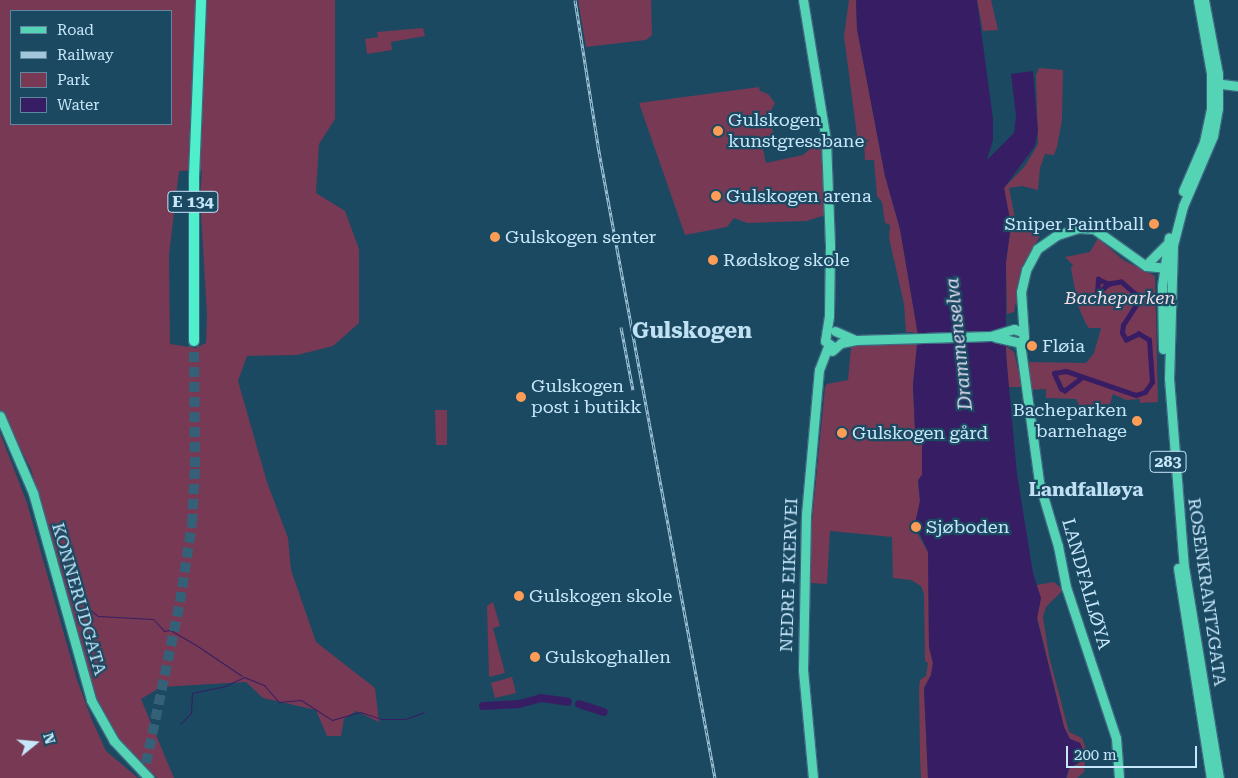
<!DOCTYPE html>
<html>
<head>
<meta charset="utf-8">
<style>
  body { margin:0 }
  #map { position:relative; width:1238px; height:778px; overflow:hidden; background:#1a4961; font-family:"Roboto Serif",serif }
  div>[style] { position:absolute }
  .green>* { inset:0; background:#783954 }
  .water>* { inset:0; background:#371e64 }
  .stream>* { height:1px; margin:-0.5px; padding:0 0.5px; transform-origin:0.5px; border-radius:0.5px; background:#371e64 }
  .canal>* { height:4.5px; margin:-2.25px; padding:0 2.25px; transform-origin:2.25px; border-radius:2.25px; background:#371e64 }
  .river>* { height:8px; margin:-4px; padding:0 4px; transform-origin:4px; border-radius:4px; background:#371e64 }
  .highway-tunnel>* { height:10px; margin-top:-5px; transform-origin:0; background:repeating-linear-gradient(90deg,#346178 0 10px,transparent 0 15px) }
  .roads { filter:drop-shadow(1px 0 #3d6980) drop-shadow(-1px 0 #3d6980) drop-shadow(0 1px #3d6980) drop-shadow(0 -1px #3d6980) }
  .major>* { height:9px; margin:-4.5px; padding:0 4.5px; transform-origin:4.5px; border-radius:4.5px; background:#55d4b5 }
  .highway>* { height:10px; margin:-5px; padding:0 5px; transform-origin:5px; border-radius:5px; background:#4fefcb }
  .rail>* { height:3px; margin-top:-1.5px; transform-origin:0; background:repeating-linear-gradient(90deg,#1a4961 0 4px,#a2c6da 0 8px); box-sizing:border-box; border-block:1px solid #a2c6da }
  .dots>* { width:14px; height:14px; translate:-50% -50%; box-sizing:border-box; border:2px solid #1a4961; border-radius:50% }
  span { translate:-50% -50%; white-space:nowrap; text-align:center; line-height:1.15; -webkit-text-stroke:4.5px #1a4961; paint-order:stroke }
  .shield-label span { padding:1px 4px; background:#1a4961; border:1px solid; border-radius:4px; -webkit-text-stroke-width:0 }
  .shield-label { font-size:16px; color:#c7e7fa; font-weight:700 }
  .poi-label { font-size:18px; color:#c7e7fa }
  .left { translate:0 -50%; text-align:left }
  .right { translate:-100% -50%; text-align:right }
  .park-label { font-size:18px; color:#f4dbe4; font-style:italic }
  .street-label { font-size:18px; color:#c7e7fa }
  .water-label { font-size:19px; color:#e0dbf1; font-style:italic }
  .neighbourhood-label { font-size:19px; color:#c0e0f3; font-weight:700 }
  .district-label { font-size:22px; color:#c0e0f3; font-weight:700 }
  .legend { position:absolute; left:10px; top:10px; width:162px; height:115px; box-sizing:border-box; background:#1a4961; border:1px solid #5f889e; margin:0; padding:6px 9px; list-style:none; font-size:15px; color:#c7e7fa }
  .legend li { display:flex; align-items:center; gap:10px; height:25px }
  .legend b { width:25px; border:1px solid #5f889e }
  .north { position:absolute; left:10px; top:718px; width:50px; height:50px; -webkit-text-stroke:4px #1a4961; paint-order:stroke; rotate:73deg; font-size:14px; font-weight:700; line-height:20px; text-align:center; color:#c7e7fa }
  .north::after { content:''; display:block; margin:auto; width:18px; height:22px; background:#c7e7fa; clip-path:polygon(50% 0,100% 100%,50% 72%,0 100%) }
  .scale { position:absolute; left:1066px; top:746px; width:131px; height:22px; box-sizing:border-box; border:2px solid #c7e7fa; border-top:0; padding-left:6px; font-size:15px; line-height:18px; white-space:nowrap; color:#c7e7fa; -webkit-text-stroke:4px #1a4961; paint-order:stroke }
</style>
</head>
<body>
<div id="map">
  <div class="green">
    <div style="clip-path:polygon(evenodd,0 0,335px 0,335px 119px,319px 144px,316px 193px,345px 211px,359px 249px,359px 323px,333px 346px,297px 355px,247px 356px,238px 381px,267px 482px,288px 538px,291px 570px,316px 642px,375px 688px,379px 722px,356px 711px,344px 719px,341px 736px,327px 736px,316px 710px,263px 698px,246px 682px,161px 687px,141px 699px,174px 778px,157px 778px,120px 742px,96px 701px,31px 469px,0 409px,0 0,11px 11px,171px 11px,171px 124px,11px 124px,11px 11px,0 0,202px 170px,200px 196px,207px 316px,206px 343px,196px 348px,170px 344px,169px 255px,179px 171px,202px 170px)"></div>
    <div style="clip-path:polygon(578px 0,651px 0,652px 35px,646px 40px,586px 47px)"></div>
    <div style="clip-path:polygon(849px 0,856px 0,857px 29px,885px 176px,900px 229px,918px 335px,913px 385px,915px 431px,922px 443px,922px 475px,918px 481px,920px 501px,916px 531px,928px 552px,929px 647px,933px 663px,931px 675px,924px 688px,928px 778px,921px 778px,920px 757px,919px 689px,920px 680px,926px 676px,928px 663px,925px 661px,924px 594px,921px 586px,911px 580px,893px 578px,892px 537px,830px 531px,827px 584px,810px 583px,811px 531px,825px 388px,827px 384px,848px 380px,851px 347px,856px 343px,916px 342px,913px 332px,906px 332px,904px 304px,889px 238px,890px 225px,885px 223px,882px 202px,877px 196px,874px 160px,865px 160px,864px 143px,846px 143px,846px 140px,857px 136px,844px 36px)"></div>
    <div style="clip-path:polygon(977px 0,991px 0,998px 30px,983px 31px)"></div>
    <div style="clip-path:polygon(423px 28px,425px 36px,391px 42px,392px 50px,367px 54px,365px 39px,378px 37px,377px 32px)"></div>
    <div style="clip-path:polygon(1039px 68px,1063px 70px,1062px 120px,1057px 147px,1054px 155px,1045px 154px,1040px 168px,1038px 190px,1022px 186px,1009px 188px,1016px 223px,1040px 231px,1040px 236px,1023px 264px,1014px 312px,1007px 314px,1006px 262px,1011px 225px,1004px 188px,1025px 166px,1038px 144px,1036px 75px)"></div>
    <div style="clip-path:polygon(759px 87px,760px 91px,768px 94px,775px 103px,770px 112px,774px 141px,762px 144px,766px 163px,803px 155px,810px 149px,823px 146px,825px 215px,807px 221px,747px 223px,734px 218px,727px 227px,685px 235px,639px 103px)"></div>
    <div style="clip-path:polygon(1098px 238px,1123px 260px,1155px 276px,1158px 402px,1140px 403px,1140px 399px,1126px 400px,1113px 394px,1110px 404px,1079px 405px,1076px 399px,1046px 398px,1046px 389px,1029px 390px,1028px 362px,1086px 363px,1094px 353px,1101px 328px,1089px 328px,1086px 324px,1078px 306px,1071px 268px,1073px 265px,1065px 257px,1090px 252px)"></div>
    <div style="clip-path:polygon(1006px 346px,1014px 352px,1022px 387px,1008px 387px)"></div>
    <div style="clip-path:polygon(435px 410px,447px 410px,447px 445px,436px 445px)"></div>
    <div style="clip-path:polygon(0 433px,27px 503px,77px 680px,92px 720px,106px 751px,138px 778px,0 778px)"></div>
    <div style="clip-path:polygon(1054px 582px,1063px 590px,1046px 607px,1043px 617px,1049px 656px,1069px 732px,1082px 738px,1086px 749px,1084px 772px,1077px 778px,1067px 778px,1069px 769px,1082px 761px,1083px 750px,1080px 743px,1070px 739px,1064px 727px,1037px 617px,1037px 585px)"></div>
    <div style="clip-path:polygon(493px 602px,500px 626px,493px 628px,505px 673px,489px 677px,487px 606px)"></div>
    <div style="clip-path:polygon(512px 677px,516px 693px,495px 698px,491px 683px)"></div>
  </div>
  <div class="water">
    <div style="clip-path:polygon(856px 0,977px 0,993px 119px,993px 140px,987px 160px,1014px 133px,1016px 116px,1011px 74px,1033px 71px,1038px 131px,1035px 146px,1004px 188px,1011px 225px,1006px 262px,1006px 354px,1017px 474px,1033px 573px,1041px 598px,1037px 619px,1064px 727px,1070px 739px,1080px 743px,1083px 750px,1082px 761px,1069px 768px,1066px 778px,928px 778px,924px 688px,931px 675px,933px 663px,929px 647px,928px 552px,915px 523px,920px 501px,918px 480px,922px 475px,922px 443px,915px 432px,913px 385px,918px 335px,900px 229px,885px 176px,857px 29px)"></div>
  </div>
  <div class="stream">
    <div style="left:89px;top:609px;width:11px;rotate:38deg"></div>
    <div style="left:98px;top:616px;width:55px;rotate:3.1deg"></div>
    <div style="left:153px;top:619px;width:16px;rotate:47deg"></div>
    <div style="left:164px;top:631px;width:6px;rotate:-9deg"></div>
    <div style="left:170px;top:630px;width:30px;rotate:30deg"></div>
    <div style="left:196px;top:645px;width:55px;rotate:34deg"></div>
    <div style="left:180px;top:724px;width:16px;rotate:-45deg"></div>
    <div style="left:191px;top:713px;width:20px;rotate:-87deg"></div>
    <div style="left:192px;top:693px;width:34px;rotate:-12deg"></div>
    <div style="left:225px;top:686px;width:21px;rotate:-25deg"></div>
    <div style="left:244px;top:677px;width:22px;rotate:22deg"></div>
    <div style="left:264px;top:685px;width:23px;rotate:49deg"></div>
    <div style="left:279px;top:702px;width:22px;rotate:-5deg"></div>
    <div style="left:301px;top:700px;width:37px;rotate:33deg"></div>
    <div style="left:332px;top:720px;width:29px;rotate:-16deg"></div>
    <div style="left:360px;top:712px;width:23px;rotate:18deg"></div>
    <div style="left:382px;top:719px;width:23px"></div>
    <div style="left:405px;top:719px;width:20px;rotate:-20deg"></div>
  </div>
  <div class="canal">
    <div style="left:1082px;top:378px;width:21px;rotate:143deg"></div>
    <div style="left:1065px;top:391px;width:4px;rotate:-153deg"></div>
    <div style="left:1061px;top:389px;width:17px;rotate:-114deg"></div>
    <div style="left:1054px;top:373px;width:12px;rotate:-9deg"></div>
    <div style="left:1066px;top:371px;width:74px;rotate:18.9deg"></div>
    <div style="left:1136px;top:395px;width:9px;rotate:-18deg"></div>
    <div style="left:1145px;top:392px;width:12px;rotate:-55deg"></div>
    <div style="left:1152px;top:382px;width:42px;rotate:-94.1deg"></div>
    <div style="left:1149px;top:340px;width:12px;rotate:-149deg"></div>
    <div style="left:1139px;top:334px;width:14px;rotate:155deg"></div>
    <div style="left:1126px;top:340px;width:8px;rotate:-120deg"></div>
    <div style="left:1122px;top:333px;width:8px;rotate:-83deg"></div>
    <div style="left:1123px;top:325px;width:24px;rotate:-57deg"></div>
    <div style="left:1136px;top:305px;width:11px;rotate:-95deg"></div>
    <div style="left:1135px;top:294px;width:18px;rotate:-139deg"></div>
    <div style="left:1121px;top:282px;width:12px;rotate:171deg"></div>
    <div style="left:1109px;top:284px;width:16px;rotate:140deg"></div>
    <div style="left:1097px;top:294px;width:15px;rotate:-86deg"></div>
    <div style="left:1098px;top:279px;width:12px;rotate:24deg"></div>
  </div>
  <div class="river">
    <div style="left:579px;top:704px;width:26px;rotate:18deg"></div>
    <div style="left:483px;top:706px;width:36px;rotate:-3deg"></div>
    <div style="left:519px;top:704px;width:23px;rotate:-15deg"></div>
    <div style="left:541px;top:698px;width:27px;rotate:8deg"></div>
  </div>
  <div class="highway-tunnel">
    <div style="left:143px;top:778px;width:180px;rotate:-78.1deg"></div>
    <div style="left:180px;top:602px;width:79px;rotate:-81.3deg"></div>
    <div style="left:192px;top:524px;width:57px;rotate:-87deg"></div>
    <div style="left:195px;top:467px;width:126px;rotate:-90.5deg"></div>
  </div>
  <div class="roads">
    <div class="major">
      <div style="left:803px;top:0;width:143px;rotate:80.7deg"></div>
      <div style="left:826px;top:141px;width:104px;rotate:87.8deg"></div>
      <div style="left:830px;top:245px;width:71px;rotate:90.8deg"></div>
      <div style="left:829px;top:316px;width:25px;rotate:99deg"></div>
      <div style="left:825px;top:341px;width:12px;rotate:35deg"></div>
      <div style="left:1204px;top:0;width:75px;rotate:79.3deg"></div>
      <div style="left:1218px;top:74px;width:34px;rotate:90deg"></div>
      <div style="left:1218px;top:108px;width:28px;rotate:100deg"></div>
      <div style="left:1213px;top:136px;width:76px;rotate:113.2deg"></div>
      <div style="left:1183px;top:206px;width:40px;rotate:104.4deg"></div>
      <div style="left:1173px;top:245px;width:133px;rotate:91.7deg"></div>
      <div style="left:1169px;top:378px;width:190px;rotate:85.5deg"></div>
      <div style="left:1184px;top:567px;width:214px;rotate:80.6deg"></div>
      <div style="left:1214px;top:83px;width:24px;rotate:7deg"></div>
      <div style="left:1183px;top:191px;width:53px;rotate:-66.8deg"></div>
      <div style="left:1204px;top:142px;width:35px;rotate:-78deg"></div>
      <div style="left:1211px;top:108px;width:35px;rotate:-90deg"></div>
      <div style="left:1211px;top:73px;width:74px;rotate:-100.1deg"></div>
      <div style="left:1149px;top:262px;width:23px;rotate:-45deg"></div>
      <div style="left:835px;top:331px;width:20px;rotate:24deg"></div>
      <div style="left:995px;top:337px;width:26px;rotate:13deg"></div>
      <div style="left:1020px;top:343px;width:140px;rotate:82.2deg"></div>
      <div style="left:1039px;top:482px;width:67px;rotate:73.5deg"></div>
      <div style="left:1058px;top:546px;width:42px;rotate:79deg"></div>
      <div style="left:1066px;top:587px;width:159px;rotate:71.7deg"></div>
      <div style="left:1116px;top:738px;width:40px;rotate:85.7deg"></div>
      <div style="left:1020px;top:343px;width:7px;rotate:-56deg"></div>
      <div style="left:1024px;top:337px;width:45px;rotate:-93.8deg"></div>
      <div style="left:1021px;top:292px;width:23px;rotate:-77deg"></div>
      <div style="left:1026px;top:270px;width:24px;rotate:-62deg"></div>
      <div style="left:1037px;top:249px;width:24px;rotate:-35deg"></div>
      <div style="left:1057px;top:235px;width:22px;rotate:-18deg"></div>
      <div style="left:1078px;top:228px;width:16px;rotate:4deg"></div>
      <div style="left:1094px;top:229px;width:64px;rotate:35.4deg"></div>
      <div style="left:1146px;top:266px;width:22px;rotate:5deg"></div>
      <div style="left:1163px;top:349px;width:63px;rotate:-90.9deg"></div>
      <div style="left:1162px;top:286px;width:49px;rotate:-81.9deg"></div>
      <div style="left:832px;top:351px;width:12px;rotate:-42deg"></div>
      <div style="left:841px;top:343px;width:15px;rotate:-11deg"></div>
      <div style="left:856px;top:340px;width:135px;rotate:-1.7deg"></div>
      <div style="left:991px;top:336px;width:24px;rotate:-17deg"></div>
      <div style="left:1014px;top:329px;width:9px;rotate:21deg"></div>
      <div style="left:0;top:416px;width:84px;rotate:66.8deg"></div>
      <div style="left:33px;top:493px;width:215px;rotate:74.3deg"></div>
      <div style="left:91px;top:700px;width:47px;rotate:60.7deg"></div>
      <div style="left:114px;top:741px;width:51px;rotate:46.6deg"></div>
      <div style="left:1178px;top:568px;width:213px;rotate:81.1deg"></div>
      <div style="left:813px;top:778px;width:108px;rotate:-95.3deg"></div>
      <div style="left:803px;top:670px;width:155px;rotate:-88.9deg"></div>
      <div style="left:806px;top:515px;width:146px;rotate:-84.9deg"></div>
      <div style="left:819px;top:370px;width:26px;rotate:-69deg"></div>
    </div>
    <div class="highway">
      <div style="left:194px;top:341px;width:164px;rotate:-90deg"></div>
      <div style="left:194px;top:177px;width:177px;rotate:-87.7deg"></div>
    </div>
  </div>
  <div class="rail">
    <div style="left:575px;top:0;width:148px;rotate:81deg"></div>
    <div style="left:598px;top:146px;width:643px;rotate:79.51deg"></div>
    <div style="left:621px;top:327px;width:64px;rotate:79.2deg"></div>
  </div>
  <div class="dots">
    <div style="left:718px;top:131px;background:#fd9c56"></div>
    <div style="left:716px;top:196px;background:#fd9c56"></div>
    <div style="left:1154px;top:224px;background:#fd9c56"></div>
    <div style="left:495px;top:237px;background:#fd9c56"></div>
    <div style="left:713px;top:260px;background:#fd9c56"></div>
    <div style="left:1032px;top:346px;background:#fd9c56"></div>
    <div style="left:521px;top:397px;background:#fd9c56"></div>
    <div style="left:1137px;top:421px;background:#fd9c56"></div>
    <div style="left:842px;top:433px;background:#fd9c56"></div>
    <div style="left:916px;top:527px;background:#fd9c56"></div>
    <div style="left:519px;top:596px;background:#fd9c56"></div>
    <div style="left:535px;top:657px;background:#fd9c56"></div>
  </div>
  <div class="shield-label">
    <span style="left:193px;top:202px">E 134</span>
    <span style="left:1168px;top:462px">283</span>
  </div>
  <div class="poi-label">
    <span class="left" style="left:728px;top:131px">Gulskogen<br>kunstgressbane</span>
    <span class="left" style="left:726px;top:196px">Gulskogen arena</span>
    <span class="right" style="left:1144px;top:224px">Sniper Paintball</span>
    <span class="left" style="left:505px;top:237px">Gulskogen senter</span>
    <span class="left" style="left:723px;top:260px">Rødskog skole</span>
    <span class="left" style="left:1042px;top:346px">Fløia</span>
    <span class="left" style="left:531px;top:397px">Gulskogen<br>post i butikk</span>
    <span class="right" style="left:1127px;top:421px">Bacheparken<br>barnehage</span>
    <span class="left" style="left:852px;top:433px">Gulskogen gård</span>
    <span class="left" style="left:926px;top:527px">Sjøboden</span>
    <span class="left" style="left:529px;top:596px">Gulskogen skole</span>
    <span class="left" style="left:545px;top:657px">Gulskoghallen</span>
  </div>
  <div class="park-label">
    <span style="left:1120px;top:298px">Bacheparken</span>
  </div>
  <div class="street-label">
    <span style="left:789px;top:575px;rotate:-88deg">NEDRE EIKERVEI</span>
    <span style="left:1086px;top:584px;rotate:74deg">LANDFALLØYA</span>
    <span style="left:1207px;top:592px;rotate:82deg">ROSENKRANTZGATA</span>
    <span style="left:79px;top:599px;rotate:74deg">KONNERUDGATA</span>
  </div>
  <div class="water-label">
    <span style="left:959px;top:344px;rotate:-96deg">Drammenselva</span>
  </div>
  <div class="neighbourhood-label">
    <span style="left:1086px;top:490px">Landfalløya</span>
  </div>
  <div class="district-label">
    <span style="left:692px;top:331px">Gulskogen</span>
  </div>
  <ul class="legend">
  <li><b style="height:6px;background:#55d4b5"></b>Road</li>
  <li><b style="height:6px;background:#a2c6da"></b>Railway</li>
  <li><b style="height:14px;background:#783954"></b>Park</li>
  <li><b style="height:14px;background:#371e64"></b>Water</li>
  </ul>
  <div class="north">N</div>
  <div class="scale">200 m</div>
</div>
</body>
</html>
